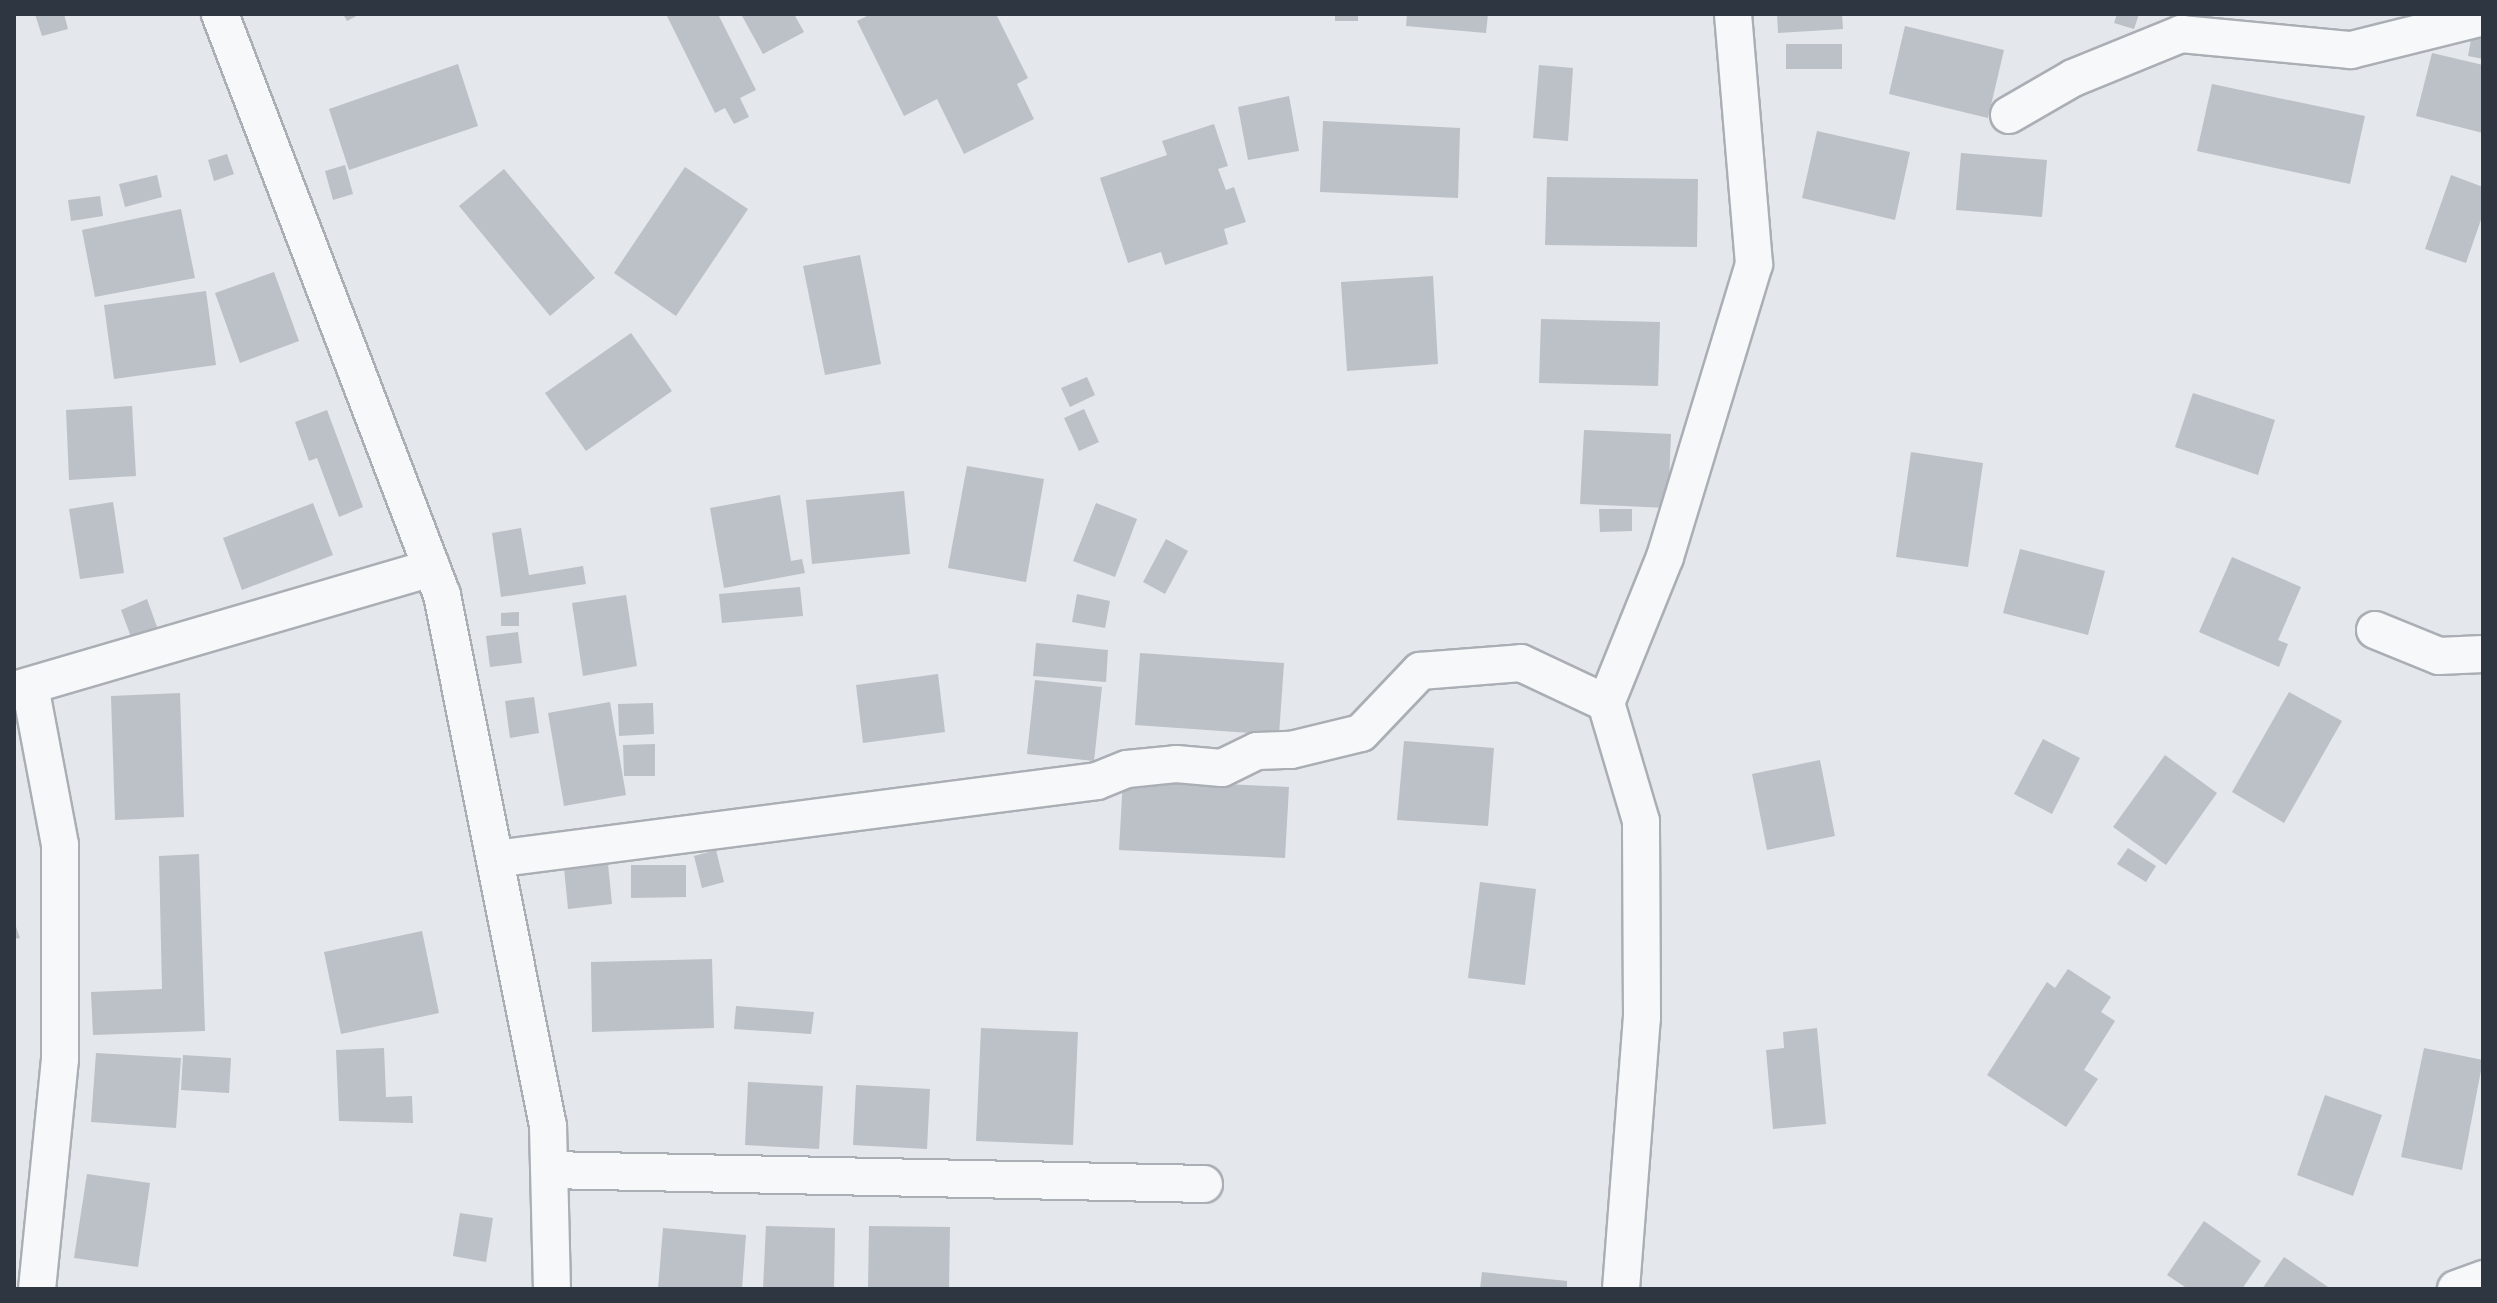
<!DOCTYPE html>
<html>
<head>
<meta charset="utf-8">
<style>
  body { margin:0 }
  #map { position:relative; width:2497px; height:1303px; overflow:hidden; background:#e4e7eb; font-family:Signika,sans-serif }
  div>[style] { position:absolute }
  .building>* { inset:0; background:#bcc1c7 }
  .roads { filter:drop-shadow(2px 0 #aaaeb5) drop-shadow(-2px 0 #aaaeb5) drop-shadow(0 2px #aaaeb5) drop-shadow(0 -2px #aaaeb5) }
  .minor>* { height:36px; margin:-18px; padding:0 18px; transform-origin:18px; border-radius:18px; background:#f7f8f9 }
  span { translate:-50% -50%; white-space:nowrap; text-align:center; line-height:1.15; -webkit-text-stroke:6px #f4f6f8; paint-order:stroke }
  .frame { position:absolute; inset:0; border:16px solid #2e3641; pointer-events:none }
</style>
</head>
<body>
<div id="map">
  <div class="building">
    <div style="clip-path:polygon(35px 14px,64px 14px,68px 29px,42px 36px)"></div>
    <div style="clip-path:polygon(343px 14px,360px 14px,347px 21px)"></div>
    <div style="clip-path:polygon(666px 14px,718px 14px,756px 90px,740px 98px,749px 117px,734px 124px,725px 108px,715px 113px)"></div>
    <div style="clip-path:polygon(741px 14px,794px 14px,804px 32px,763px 54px)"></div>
    <div style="clip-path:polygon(871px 14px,996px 14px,1028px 78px,1017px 84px,1034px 119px,964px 154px,937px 99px,904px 116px,857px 21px)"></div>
    <div style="clip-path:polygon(1335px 14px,1358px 14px,1358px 21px,1335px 21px)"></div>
    <div style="clip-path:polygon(1407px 14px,1488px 14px,1486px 33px,1406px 26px)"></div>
    <div style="clip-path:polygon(1777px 14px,1842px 14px,1843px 29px,1778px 33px)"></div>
    <div style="clip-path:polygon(2117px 14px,2139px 14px,2134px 29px,2114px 23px)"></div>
    <div style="clip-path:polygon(1905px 26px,2004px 50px,1988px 118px,1889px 94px)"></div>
    <div style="clip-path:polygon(2473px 29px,2483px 32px,2483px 59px,2468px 56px)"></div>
    <div style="clip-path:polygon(1786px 44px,1842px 44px,1842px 69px,1786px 69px)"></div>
    <div style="clip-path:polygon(2432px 53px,2483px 65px,2483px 133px,2416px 116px)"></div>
    <div style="clip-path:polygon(458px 64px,478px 126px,349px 170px,329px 109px)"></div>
    <div style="clip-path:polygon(1539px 65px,1573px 68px,1568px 141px,1533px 138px)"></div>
    <div style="clip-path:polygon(2212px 84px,2365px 116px,2350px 184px,2197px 151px)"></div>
    <div style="clip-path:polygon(1289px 96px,1299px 151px,1248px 160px,1238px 107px)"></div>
    <div style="clip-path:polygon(1323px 121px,1460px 128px,1458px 198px,1320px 192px)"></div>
    <div style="clip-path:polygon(1214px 124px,1228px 166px,1218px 169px,1226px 190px,1234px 187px,1246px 222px,1224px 229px,1228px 244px,1165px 265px,1161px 252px,1128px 263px,1100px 178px,1167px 155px,1162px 141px)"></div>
    <div style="clip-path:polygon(1817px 131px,1910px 152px,1895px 220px,1802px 198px)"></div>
    <div style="clip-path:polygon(1961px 153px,2047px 160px,2042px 217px,1956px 210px)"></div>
    <div style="clip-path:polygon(227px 154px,234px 174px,214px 181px,208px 160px)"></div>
    <div style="clip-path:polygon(345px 165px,353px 194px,333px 200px,325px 171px)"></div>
    <div style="clip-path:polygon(685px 167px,748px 209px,676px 316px,614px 273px)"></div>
    <div style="clip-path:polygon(504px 169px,595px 278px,550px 316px,459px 206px)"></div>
    <div style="clip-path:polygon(157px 175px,162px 197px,125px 207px,119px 184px)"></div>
    <div style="clip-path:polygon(2451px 175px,2483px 187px,2483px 214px,2466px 263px,2425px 249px)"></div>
    <div style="clip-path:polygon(1547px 177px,1698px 179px,1697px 247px,1545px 245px)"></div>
    <div style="clip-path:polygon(100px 196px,103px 216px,71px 221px,68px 200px)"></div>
    <div style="clip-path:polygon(181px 209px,195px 278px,95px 297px,82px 230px)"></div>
    <div style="clip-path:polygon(860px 255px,881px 364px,825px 375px,803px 266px)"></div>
    <div style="clip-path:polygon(274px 272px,299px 341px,240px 363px,215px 293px)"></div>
    <div style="clip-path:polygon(1433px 276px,1438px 364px,1347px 371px,1341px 282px)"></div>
    <div style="clip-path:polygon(206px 291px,216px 365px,114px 379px,104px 305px)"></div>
    <div style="clip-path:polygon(1541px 319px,1660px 322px,1658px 386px,1539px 383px)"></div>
    <div style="clip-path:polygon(631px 333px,672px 391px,586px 451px,545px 393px)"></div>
    <div style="clip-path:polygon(1087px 377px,1095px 395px,1070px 407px,1061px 388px)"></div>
    <div style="clip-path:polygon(2193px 393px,2275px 420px,2258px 475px,2175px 447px)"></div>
    <div style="clip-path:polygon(132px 406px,136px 476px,69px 480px,66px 410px)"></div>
    <div style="clip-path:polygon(1084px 409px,1099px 442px,1079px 451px,1064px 418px)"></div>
    <div style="clip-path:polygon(327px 410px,363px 507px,339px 517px,317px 458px,309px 461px,295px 422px)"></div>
    <div style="clip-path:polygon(1584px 430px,1671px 434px,1668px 508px,1580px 504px)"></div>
    <div style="clip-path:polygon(1911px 452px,1983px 463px,1968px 567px,1896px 557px)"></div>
    <div style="clip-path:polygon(967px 466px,1044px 479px,1026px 582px,948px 568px)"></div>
    <div style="clip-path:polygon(904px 491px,910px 554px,812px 564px,806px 500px)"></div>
    <div style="clip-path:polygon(780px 495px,791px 561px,802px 559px,805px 573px,724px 588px,710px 508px)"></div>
    <div style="clip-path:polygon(113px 502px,124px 573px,80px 579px,69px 509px)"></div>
    <div style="clip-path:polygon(313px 503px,333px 555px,242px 590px,223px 538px)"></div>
    <div style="clip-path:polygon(1096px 503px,1137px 519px,1115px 577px,1073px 561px)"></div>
    <div style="clip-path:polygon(1599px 509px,1632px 509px,1632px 531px,1600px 532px)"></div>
    <div style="clip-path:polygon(521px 528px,529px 575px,583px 566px,586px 584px,501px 597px,492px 533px)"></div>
    <div style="clip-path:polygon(1166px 539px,1188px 551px,1165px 594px,1143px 582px)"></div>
    <div style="clip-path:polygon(2020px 549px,2105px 571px,2088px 635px,2003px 613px)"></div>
    <div style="clip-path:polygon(2232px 557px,2301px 587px,2278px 640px,2288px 644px,2279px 667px,2199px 632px)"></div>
    <div style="clip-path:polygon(800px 587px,803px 616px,722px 623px,719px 594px)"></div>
    <div style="clip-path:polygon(1077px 594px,1110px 601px,1105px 628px,1072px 622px)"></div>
    <div style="clip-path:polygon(626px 595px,637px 666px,583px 676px,572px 603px)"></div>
    <div style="clip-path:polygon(147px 599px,157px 627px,131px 637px,121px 610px)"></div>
    <div style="clip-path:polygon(519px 612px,519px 626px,501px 626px,501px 613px)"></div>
    <div style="clip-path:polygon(518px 632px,522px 663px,490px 667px,486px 636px)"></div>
    <div style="clip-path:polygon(1036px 643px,1108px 650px,1106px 682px,1033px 676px)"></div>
    <div style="clip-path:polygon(1140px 653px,1284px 663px,1279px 735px,1135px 725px)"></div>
    <div style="clip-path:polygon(938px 674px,945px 732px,863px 743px,856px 685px)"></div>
    <div style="clip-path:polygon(1035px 680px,1102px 687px,1094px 761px,1027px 754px)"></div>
    <div style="clip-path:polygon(2289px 692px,2342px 721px,2284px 823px,2232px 792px)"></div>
    <div style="clip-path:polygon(180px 693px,184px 817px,115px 820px,111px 696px)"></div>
    <div style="clip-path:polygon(534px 697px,539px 733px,510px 738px,505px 701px)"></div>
    <div style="clip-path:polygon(610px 702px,626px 795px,564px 806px,548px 713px)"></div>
    <div style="clip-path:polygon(653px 703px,654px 734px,619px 736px,618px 704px)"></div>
    <div style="clip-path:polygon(2043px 739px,2080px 758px,2052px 814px,2014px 794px)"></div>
    <div style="clip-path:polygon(1404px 741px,1494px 748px,1488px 826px,1397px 820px)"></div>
    <div style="clip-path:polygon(655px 744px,655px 776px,624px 776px,623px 745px)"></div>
    <div style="clip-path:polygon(2165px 755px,2217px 793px,2166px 865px,2113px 827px)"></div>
    <div style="clip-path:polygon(1820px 760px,1835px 836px,1767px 850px,1752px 774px)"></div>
    <div style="clip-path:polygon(1123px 779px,1289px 787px,1285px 858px,1119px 850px)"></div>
    <div style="clip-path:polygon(2128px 848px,2156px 866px,2146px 882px,2117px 864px)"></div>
    <div style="clip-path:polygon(716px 850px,724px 882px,702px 888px,694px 856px)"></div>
    <div style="clip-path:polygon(199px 854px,205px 1031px,93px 1035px,91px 992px,162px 989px,159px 856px)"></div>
    <div style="clip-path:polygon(608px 864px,612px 904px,568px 909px,564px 868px)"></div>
    <div style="clip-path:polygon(631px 865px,686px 865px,686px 897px,631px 898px)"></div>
    <div style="clip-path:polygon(1480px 882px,1536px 889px,1525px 985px,1468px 978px)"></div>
    <div style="clip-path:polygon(14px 921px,20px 938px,14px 939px)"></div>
    <div style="clip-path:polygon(422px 931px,439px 1013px,341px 1034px,324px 952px)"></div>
    <div style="clip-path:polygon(712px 959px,714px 1028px,592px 1032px,591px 962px)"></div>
    <div style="clip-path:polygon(2068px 969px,2111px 997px,2101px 1012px,2115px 1021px,2084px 1070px,2098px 1079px,2066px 1127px,1987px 1075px,2047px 982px,2055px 988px)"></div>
    <div style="clip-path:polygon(736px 1006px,814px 1012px,811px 1034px,734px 1029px)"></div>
    <div style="clip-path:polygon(981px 1028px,1078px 1032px,1073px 1145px,976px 1141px)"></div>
    <div style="clip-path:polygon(1817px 1028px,1826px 1124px,1773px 1129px,1766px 1050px,1784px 1048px,1783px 1032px)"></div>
    <div style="clip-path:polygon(384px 1048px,386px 1097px,412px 1096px,413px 1123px,339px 1121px,336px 1050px)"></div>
    <div style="clip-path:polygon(2424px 1048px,2483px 1060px,2462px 1170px,2401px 1157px)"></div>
    <div style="clip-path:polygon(96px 1053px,181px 1058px,176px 1128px,91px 1122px)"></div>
    <div style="clip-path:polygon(183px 1055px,231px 1058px,229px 1093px,181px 1090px)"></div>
    <div style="clip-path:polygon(748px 1082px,823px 1086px,819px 1149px,745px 1145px)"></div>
    <div style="clip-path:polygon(856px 1085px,930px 1089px,927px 1149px,853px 1145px)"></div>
    <div style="clip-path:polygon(2325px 1095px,2382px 1115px,2353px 1196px,2297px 1175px)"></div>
    <div style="clip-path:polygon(87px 1174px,150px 1183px,138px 1267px,74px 1258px)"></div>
    <div style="clip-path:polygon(460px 1213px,493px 1218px,486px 1262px,453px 1256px)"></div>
    <div style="clip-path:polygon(2204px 1221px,2261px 1261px,2242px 1289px,2188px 1289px,2167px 1275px)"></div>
    <div style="clip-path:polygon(766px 1226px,835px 1228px,834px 1289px,763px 1289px)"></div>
    <div style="clip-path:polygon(869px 1226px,950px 1227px,949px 1289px,868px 1289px)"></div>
    <div style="clip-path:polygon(663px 1228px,746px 1235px,742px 1289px,658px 1289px)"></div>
    <div style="clip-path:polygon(2284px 1257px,2331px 1289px,2262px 1289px)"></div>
    <div style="clip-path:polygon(1482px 1272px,1567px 1281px,1567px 1289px,1480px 1289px)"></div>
  </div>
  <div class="roads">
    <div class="minor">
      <div style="left:220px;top:14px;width:622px;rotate:69.09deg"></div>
      <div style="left:442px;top:595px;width:541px;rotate:78.71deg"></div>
      <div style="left:548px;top:1126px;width:163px;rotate:88.6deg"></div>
      <div style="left:2009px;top:115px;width:74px;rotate:-30deg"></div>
      <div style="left:2073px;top:78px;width:117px;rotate:-22.2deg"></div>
      <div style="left:2181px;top:34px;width:171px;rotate:5.4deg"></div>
      <div style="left:2351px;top:50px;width:136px;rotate:-14deg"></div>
      <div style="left:2375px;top:630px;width:69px;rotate:22.1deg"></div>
      <div style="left:2439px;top:656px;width:44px;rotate:-2.6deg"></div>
      <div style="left:30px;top:686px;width:162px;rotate:79.3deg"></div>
      <div style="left:60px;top:845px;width:214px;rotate:90deg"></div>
      <div style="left:60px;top:1059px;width:231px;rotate:95.7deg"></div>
      <div style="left:14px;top:690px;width:435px;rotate:-16.3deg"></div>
      <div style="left:495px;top:859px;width:607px;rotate:-7.38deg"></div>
      <div style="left:1097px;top:781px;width:32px;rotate:-22deg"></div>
      <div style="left:1127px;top:769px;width:49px;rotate:-5.8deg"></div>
      <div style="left:1176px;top:764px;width:46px;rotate:5deg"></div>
      <div style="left:1222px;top:768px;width:39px;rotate:-26deg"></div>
      <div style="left:1257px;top:751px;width:34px;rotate:-2deg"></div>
      <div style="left:1291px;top:750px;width:72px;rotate:-13.7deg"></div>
      <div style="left:1361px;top:733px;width:86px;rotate:-46.4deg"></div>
      <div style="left:1420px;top:671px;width:101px;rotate:-4.5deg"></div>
      <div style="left:1521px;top:663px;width:94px;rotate:25.2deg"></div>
      <div style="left:549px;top:1170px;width:655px;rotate:1.22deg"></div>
      <div style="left:1621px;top:1289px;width:272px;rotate:-85.6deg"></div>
      <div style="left:1642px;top:1018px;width:197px;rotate:-90.3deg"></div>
      <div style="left:1641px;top:821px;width:123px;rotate:-106.5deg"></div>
      <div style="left:1606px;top:703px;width:157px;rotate:-68deg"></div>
      <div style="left:1665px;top:557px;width:306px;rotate:-73.1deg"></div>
      <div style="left:1754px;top:264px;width:251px;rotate:-94.8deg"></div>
      <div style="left:2456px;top:1289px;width:29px;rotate:-20deg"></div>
    </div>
  </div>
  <div class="frame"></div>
</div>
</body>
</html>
